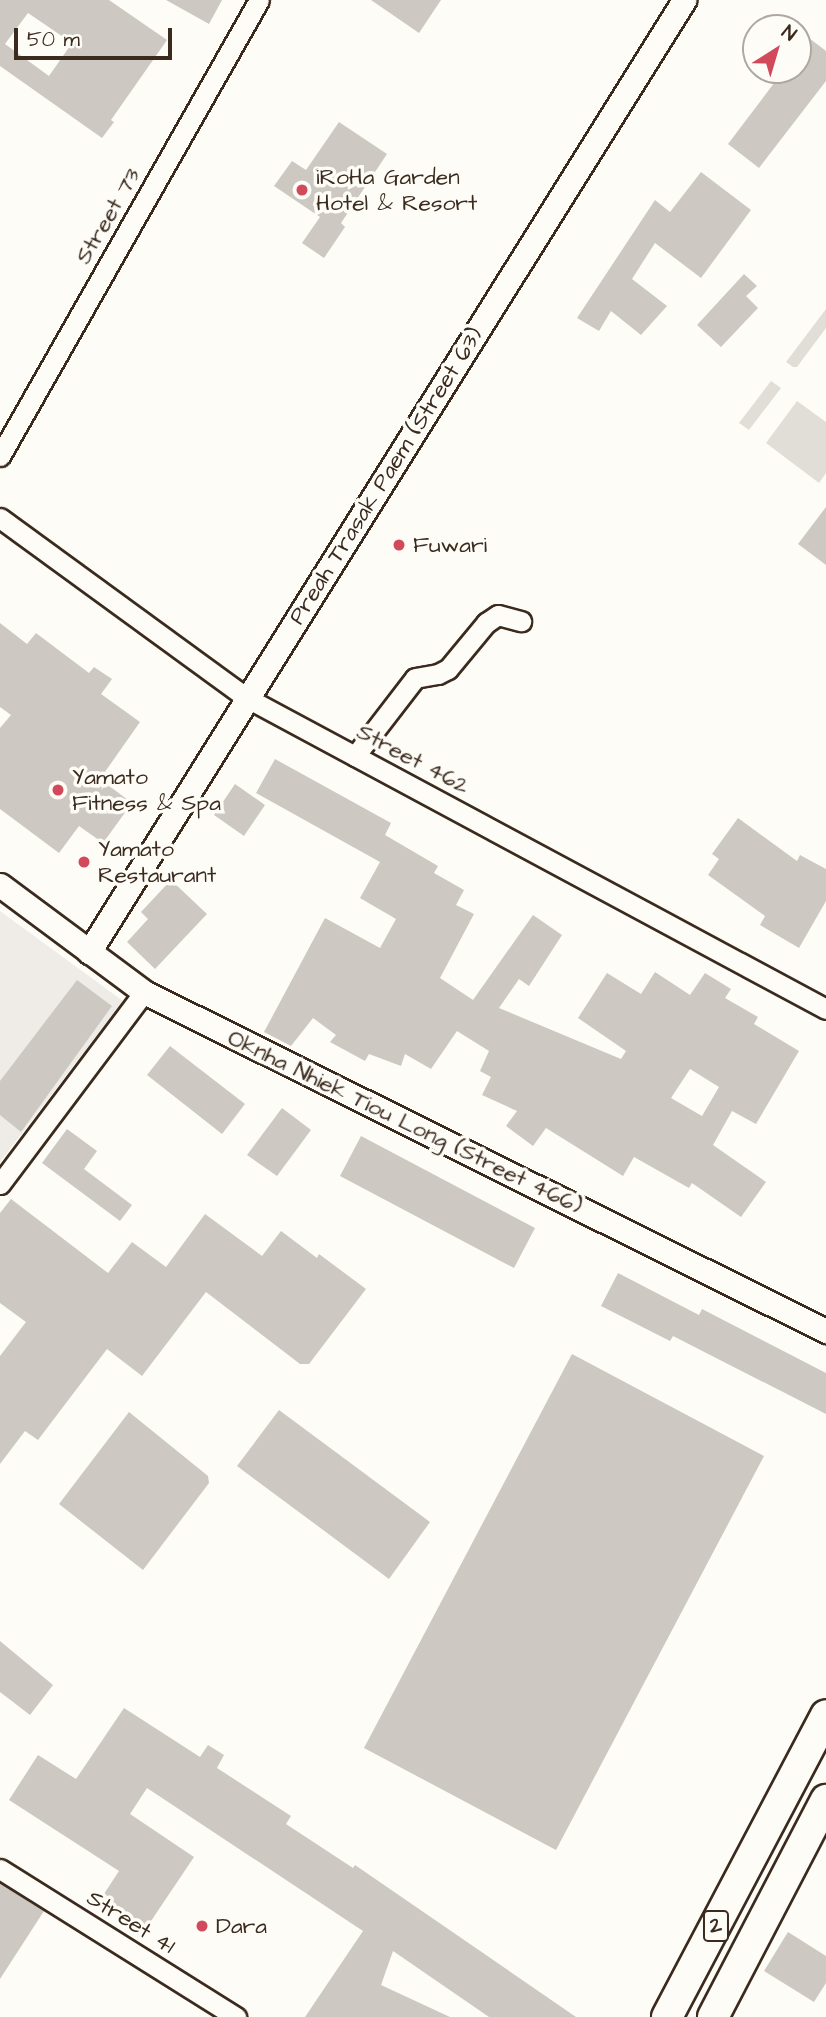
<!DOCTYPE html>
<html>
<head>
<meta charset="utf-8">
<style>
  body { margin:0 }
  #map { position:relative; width:826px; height:2017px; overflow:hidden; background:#fdfcf7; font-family:"Architects Daughter",sans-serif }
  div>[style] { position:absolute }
  .built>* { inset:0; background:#efece7 }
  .green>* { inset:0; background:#e1ded7 }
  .building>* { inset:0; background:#cdc8c2 }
  .roads { filter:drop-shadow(2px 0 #3b2a1e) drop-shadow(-2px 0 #3b2a1e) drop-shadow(0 2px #3b2a1e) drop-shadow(0 -2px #3b2a1e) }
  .minor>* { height:19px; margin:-9.5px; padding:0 9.5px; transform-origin:9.5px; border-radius:9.5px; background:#fdfcf7 }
  .tertiary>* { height:23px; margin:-11.5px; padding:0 11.5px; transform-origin:11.5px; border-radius:11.5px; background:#fdfcf7 }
  .primary>* { height:30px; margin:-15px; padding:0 15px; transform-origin:15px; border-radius:15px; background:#fdfcf7 }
  .dots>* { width:19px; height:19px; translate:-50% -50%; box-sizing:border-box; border:4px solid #fdfcf7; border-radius:50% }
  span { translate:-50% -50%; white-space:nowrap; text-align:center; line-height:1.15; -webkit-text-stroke:7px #fdfcf7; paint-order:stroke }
  .shield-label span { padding:2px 5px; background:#fdfcf7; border:2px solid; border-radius:5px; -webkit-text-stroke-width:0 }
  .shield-label { font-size:21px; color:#3b2a1e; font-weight:700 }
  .poi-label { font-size:23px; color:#3b2a1e }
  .left { translate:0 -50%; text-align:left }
  .street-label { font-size:23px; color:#3b2a1e }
  .north { position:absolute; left:742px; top:14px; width:70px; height:70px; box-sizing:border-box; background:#fdfcf7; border:2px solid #afa8a0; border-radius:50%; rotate:37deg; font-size:19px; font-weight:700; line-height:28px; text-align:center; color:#3b2a1e }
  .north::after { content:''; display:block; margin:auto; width:24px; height:32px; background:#d1495b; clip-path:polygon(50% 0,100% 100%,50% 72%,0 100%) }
  .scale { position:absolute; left:14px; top:28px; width:158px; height:32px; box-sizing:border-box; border:4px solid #3b2a1e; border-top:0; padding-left:9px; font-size:21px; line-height:24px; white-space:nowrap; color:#3b2a1e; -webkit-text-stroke:5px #fdfcf7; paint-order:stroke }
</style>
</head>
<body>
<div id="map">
  <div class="built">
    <div style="clip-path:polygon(0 911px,123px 1001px,0 1162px)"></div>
  </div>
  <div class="green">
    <div style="clip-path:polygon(826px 309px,826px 328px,797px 367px,793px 367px,786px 362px)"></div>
    <div style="clip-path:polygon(771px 381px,781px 388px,749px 430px,739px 423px)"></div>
    <div style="clip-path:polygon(797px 401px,826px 422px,826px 473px,819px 483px,766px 443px)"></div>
  </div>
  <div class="building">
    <div style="clip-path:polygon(evenodd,0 0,109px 0,167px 40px,111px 120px,114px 122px,102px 138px,0 66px,0 0,28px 13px,72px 43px,49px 76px,5px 44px,28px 13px)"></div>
    <div style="clip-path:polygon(166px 0,222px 0,209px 24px)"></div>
    <div style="clip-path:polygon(371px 0,441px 0,419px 33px)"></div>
    <div style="clip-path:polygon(809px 38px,826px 51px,826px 81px,759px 168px,728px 144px,784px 70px,798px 70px,798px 52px)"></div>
    <div style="clip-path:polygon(339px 122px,387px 154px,341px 223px,345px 227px,324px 258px,302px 243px,320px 217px,274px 186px,292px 161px,306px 170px)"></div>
    <div style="clip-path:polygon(701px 172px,751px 210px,701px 278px,655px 243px,632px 279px,667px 306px,641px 335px,611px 311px,599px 331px,577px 318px,655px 200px,670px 212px)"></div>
    <div style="clip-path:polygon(744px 274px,757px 286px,746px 296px,758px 308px,721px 347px,697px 325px)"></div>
    <div style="clip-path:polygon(826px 507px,826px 565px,798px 544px)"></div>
    <div style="clip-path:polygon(0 623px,27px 644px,36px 633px,89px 673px,94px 667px,112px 679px,101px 694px,140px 722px,100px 779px,132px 803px,103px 843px,79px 826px,59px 853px,0 809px,0 728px,11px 715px,0 707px)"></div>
    <div style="clip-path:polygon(evenodd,275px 759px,391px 823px,385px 835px,438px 866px,434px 873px,464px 890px,456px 905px,474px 914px,440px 978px,473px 1000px,533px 915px,562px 935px,529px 986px,519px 979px,499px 1008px,621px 1059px,626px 1051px,578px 1018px,607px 973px,641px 994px,655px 972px,690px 995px,705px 973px,731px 989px,725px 998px,758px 1017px,754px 1024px,799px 1051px,756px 1124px,732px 1111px,713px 1145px,766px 1182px,741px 1217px,692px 1183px,689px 1188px,634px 1157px,623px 1176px,546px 1128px,533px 1146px,506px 1126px,517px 1111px,482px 1095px,491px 1077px,480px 1071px,489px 1051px,457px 1031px,431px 1069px,405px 1054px,401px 1066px,369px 1054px,365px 1061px,330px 1042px,336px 1035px,313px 1018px,291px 1046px,264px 1032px,325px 918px,380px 948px,396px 919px,360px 898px,380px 862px,256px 793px,275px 759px,690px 1069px,719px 1087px,702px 1116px,671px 1098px,690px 1069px)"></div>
    <div style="clip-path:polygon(235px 784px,265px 805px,244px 836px,214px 815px)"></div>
    <div style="clip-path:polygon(738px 818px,797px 861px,800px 855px,826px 869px,826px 901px,799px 948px,760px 925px,765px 916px,708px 875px,719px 859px,712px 854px)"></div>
    <div style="clip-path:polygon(171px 880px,207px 914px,155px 969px,127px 942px,148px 919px,141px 912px)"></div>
    <div style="clip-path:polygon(77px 980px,112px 1006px,21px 1132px,0 1115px,0 1081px)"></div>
    <div style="clip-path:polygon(170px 1046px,245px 1104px,222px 1134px,147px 1075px)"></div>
    <div style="clip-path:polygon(282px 1108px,311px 1130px,277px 1176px,247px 1155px)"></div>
    <div style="clip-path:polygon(67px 1129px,97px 1151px,84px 1169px,132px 1205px,120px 1221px,42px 1163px)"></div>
    <div style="clip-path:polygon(361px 1136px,535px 1228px,514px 1268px,340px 1176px)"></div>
    <div style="clip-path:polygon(11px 1199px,108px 1273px,132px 1242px,166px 1267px,205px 1214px,262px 1256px,281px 1231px,317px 1258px,319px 1254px,366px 1289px,309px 1364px,300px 1364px,206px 1292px,142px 1376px,107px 1349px,38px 1440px,25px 1431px,0 1464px,0 1356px,26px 1322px,0 1303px,0 1213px)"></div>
    <div style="clip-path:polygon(618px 1273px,699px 1315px,702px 1309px,826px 1373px,826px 1414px,673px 1336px,670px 1341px,601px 1306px)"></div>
    <div style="clip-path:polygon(572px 1354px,764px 1456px,556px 1850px,364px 1748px)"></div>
    <div style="clip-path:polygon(279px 1410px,430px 1522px,389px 1579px,237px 1466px)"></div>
    <div style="clip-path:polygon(129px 1412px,208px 1476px,209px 1483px,143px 1570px,59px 1504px)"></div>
    <div style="clip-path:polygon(0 1641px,53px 1685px,30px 1715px,0 1692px)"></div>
    <div style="clip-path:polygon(124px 1708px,200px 1757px,208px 1745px,224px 1755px,217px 1768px,291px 1816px,286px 1824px,353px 1868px,355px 1865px,576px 2017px,489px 2017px,393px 1951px,381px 1985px,450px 2017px,305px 2017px,363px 1931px,147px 1788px,130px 1814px,194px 1857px,145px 1930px,100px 1900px,119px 1871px,9px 1800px,38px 1755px,76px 1779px)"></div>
    <div style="clip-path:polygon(0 1883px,44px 1911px,0 1979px)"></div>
    <div style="clip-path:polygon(788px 1932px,826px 1956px,826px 1983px,814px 2002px,764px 1971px)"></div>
  </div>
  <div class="roads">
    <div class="minor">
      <div style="left:0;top:456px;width:524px;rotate:-60.4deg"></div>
      <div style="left:0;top:518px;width:306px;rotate:36.1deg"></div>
      <div style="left:247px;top:698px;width:657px;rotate:28.24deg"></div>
      <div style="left:355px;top:756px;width:98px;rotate:-52.4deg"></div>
      <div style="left:415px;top:678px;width:23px;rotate:-10deg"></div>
      <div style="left:438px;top:674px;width:11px;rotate:-27deg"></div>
      <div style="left:448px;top:669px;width:60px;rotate:-50.4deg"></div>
      <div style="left:486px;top:623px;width:14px;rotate:-34deg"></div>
      <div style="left:498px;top:615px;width:24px;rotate:15deg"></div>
      <div style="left:0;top:1184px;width:240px;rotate:-53.1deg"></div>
      <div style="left:0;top:1869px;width:279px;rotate:32.1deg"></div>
    </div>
    <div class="tertiary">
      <div style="left:0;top:885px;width:179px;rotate:36.6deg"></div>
      <div style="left:144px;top:992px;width:762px;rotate:26.43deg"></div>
      <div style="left:89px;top:952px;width:1123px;rotate:-57.99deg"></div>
    </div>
    <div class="primary">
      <div style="left:667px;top:2017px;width:341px;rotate:-62.2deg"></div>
      <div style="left:713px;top:2017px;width:245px;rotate:-62.5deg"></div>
    </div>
  </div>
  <div class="dots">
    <div style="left:302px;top:190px;background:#d1495b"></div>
    <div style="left:399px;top:545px;background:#d1495b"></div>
    <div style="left:58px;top:790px;background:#d1495b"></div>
    <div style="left:84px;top:862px;background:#d1495b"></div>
    <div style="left:202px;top:1926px;background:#d1495b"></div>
  </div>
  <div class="shield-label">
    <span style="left:716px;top:1926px">2</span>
  </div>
  <div class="poi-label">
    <span class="left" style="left:316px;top:190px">iRoHa Garden<br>Hotel &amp; Resort</span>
    <span class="left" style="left:413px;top:545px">Fuwari</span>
    <span class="left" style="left:72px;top:790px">Yamato<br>Fitness &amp; Spa</span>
    <span class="left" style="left:98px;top:862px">Yamato<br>Restaurant</span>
    <span class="left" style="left:216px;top:1926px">Dara</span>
  </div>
  <div class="street-label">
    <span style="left:108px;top:216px;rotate:-60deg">Street 73</span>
    <span style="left:386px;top:476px;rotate:-58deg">Preah Trasak Paem (Street 63)</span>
    <span style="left:413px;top:759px;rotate:28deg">Street 462</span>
    <span style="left:405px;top:1122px;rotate:26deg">Oknha Nhiek Tiou Long (Street 466)</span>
    <span style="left:131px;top:1922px;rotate:32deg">Street 41</span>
  </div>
  <div class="north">N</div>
  <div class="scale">50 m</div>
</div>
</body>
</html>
